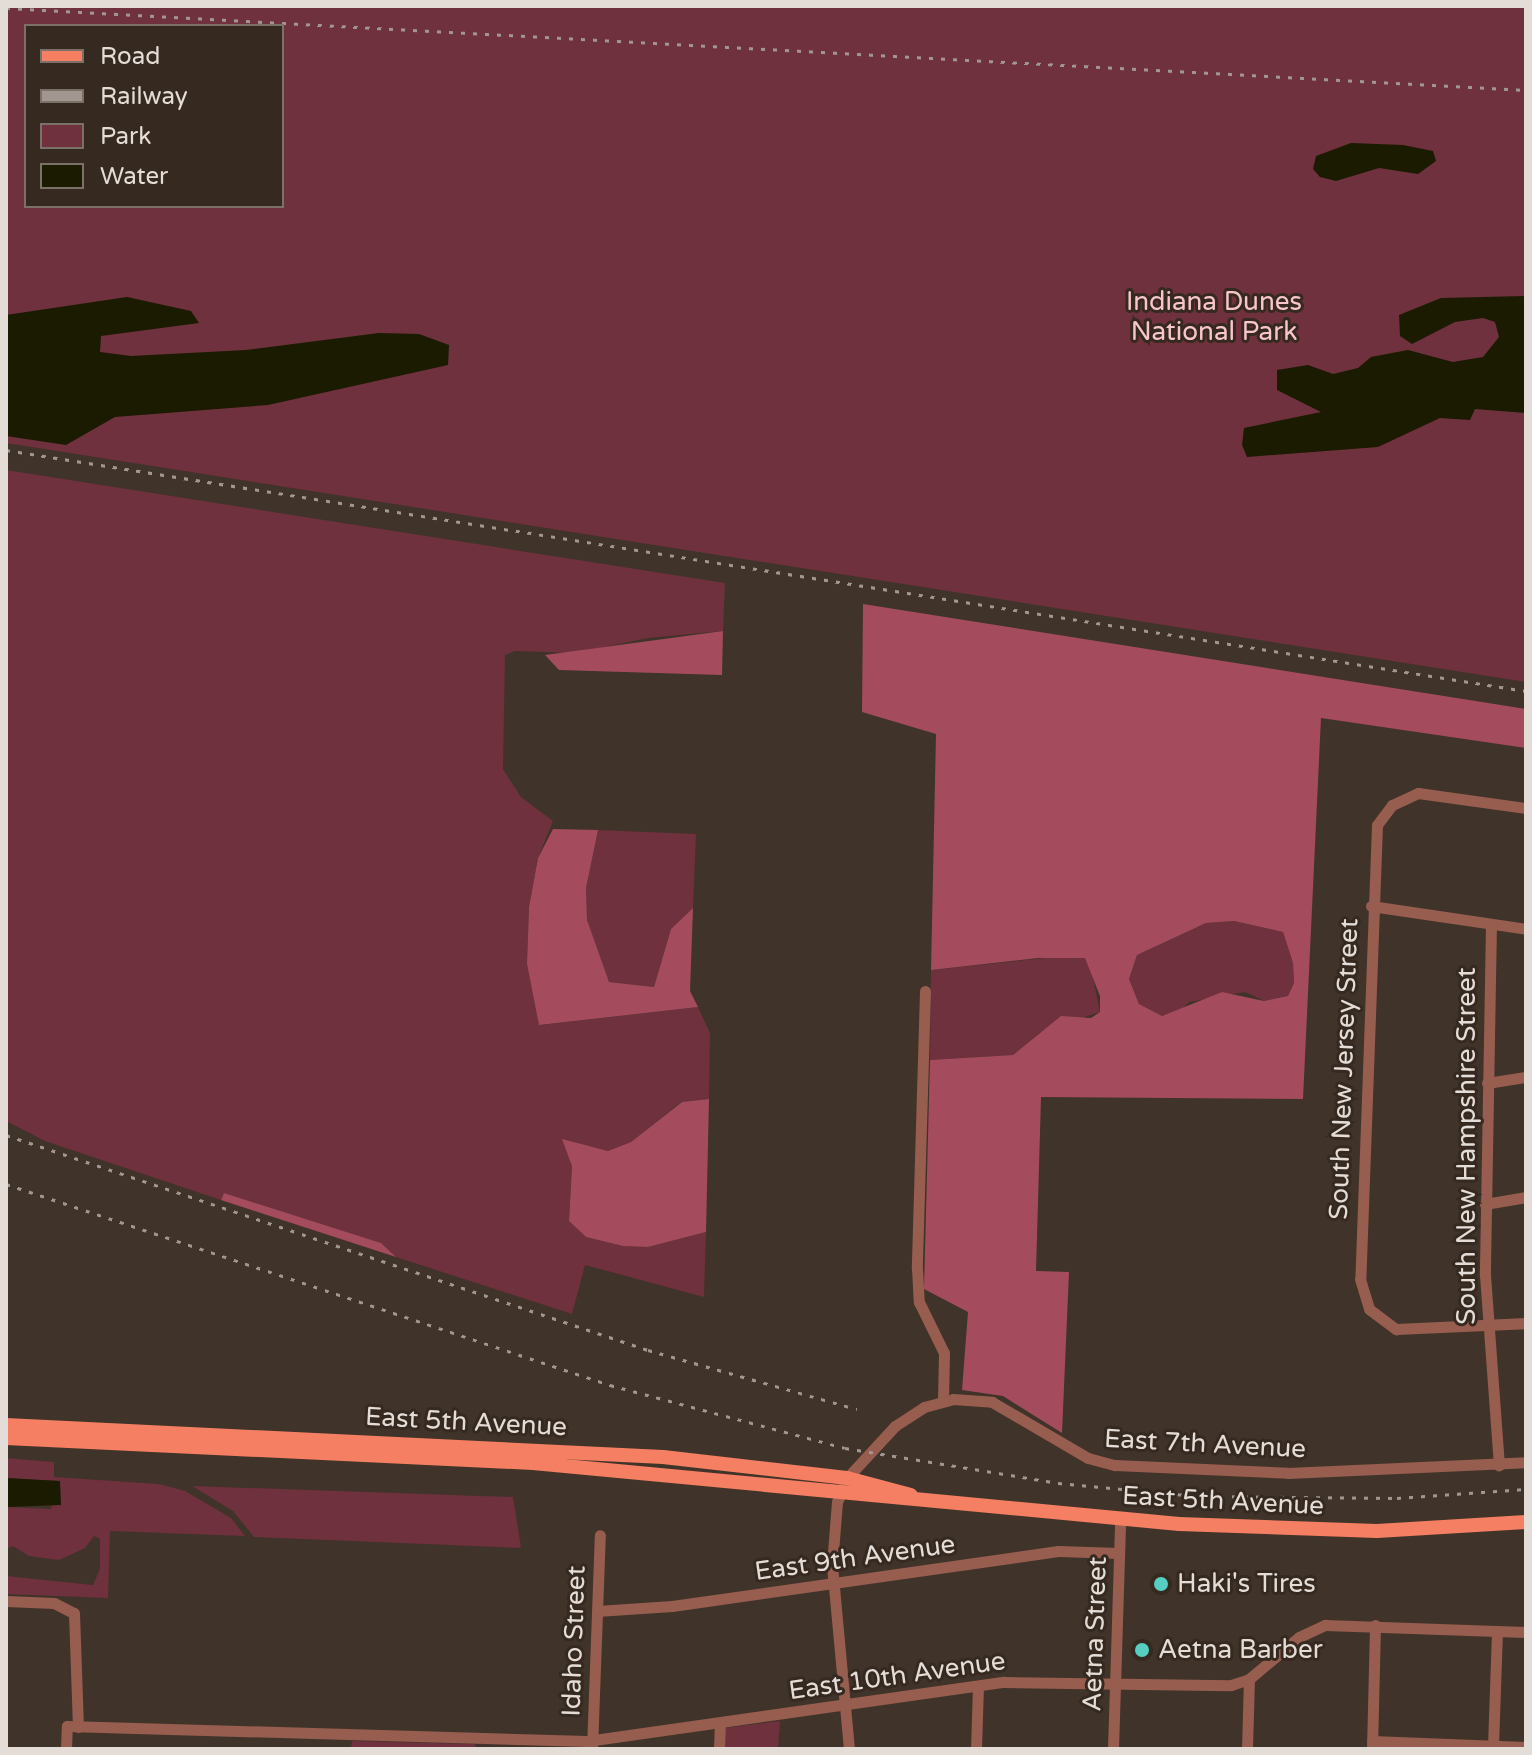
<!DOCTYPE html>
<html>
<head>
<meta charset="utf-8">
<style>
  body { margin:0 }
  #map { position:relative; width:1532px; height:1755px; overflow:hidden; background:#403329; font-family:"Varela Round",sans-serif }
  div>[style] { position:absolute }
  .green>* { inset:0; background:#6e313d }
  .forest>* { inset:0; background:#a44c5d }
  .water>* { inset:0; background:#1a1b00 }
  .minor>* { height:11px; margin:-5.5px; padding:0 5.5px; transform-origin:5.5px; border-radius:5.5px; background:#975d4f }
  .major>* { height:14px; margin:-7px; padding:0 7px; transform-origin:7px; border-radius:7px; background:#f47f62 }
  .rail>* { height:3px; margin-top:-1.5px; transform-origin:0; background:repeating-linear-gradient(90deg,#a19790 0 4px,transparent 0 12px) }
  .dots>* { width:22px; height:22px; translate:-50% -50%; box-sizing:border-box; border:4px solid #352920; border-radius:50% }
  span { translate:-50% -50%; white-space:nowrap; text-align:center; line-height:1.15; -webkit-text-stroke:6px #352920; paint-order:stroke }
  .park-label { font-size:26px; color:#f8c5cc }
  .street-label { font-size:26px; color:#e4dcd6 }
  .poi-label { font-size:26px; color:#e4dcd6 }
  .left { translate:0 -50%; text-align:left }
  .frame { position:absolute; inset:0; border:8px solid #e4dcd6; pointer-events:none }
  .legend { position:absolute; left:24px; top:24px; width:260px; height:184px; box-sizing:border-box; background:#352920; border:2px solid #7b7169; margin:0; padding:10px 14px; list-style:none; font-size:24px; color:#e4dcd6 }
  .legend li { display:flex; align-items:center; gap:16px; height:40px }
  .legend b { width:40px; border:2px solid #7b7169 }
</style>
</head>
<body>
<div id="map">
  <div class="green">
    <div style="clip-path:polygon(evenodd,6px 6px,1526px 6px,1526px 682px,6px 443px,6px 6px,26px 26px,282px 26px,282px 206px,26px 206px,26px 26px)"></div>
    <div style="clip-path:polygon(6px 470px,725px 583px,723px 631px,648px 638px,575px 653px,515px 651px,505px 655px,503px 769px,521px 797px,553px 821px,538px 858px,529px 907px,527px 964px,540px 1025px,698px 1007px,710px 1033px,709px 1099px,681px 1102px,631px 1142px,608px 1151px,563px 1140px,572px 1165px,569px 1221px,586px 1237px,623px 1246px,648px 1247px,706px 1232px,704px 1297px,585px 1265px,572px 1314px,396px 1257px,381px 1243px,224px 1193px,221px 1200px,45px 1141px,6px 1121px)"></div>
    <div style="clip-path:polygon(598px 830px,696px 834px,693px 908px,671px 929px,654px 987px,609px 982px,598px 958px,587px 920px,586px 888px)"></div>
    <div style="clip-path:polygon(1234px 921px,1283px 932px,1293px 963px,1294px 983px,1288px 996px,1264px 1001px,1245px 992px,1189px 1002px,1181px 1011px,1162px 1016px,1139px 1004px,1129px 979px,1137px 955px,1206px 923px)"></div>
    <div style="clip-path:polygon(1065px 956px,1085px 958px,1091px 967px,1100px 1012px,1042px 1031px,1013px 1055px,930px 1060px,931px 970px)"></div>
    <div style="clip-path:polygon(6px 1458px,54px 1462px,54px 1477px,159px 1484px,185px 1491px,231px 1518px,245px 1536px,110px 1531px,108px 1598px,6px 1594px,6px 1576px,93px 1585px,100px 1569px,100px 1539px,94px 1536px,85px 1548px,59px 1560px,29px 1556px,13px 1546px,6px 1549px,6px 1507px,51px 1509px,59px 1481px,6px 1478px)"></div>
    <div style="clip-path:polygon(192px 1486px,513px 1497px,521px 1548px,254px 1537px,233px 1511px)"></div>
    <div style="clip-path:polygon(780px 1721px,778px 1749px,724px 1749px,724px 1728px)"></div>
    <div style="clip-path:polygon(352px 1741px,475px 1744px,476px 1749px,351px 1749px)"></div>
  </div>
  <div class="forest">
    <div style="clip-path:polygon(evenodd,863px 604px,1526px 709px,1526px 748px,1321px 718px,1303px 1099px,1041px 1097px,1036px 1271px,1069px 1272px,1062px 1433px,1003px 1396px,962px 1390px,968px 1312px,924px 1289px,930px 1060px,1013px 1055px,1061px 1016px,1091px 1018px,1100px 1012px,1100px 996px,1085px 958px,1038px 958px,931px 970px,936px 734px,862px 712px,863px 604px,1234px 921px,1283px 932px,1293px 963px,1294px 983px,1288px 996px,1264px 1001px,1222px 992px,1162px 1016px,1139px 1004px,1129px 979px,1137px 955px,1206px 923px,1234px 921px)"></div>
    <div style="clip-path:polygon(723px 631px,722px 675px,559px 670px,545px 655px)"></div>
    <div style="clip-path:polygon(553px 829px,598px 830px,586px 888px,587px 920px,609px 982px,654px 987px,671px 929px,693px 908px,690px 991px,698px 1007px,539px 1025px,527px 964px,529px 907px,538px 858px)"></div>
    <div style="clip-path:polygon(709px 1099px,706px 1232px,648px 1247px,623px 1246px,586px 1237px,569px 1221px,572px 1166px,562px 1139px,608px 1151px,631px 1142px,682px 1102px)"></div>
    <div style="clip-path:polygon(224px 1193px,381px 1243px,396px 1257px,221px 1200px)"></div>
  </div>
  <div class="water">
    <div style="clip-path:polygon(1351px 143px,1403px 145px,1433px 151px,1436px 161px,1418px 174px,1379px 168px,1336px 181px,1320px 177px,1313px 169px,1316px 156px)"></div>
    <div style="clip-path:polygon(1526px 296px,1526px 413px,1475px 409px,1470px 420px,1440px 418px,1378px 447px,1247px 457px,1242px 445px,1244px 428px,1321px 412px,1277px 390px,1277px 370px,1308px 365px,1333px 374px,1358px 368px,1371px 357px,1408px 350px,1453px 362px,1483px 357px,1499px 337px,1495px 322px,1483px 318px,1455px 322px,1412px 344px,1400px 336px,1399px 315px,1441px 298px)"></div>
    <div style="clip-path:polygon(127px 297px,191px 311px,199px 323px,101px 336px,100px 352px,131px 356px,246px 350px,379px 333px,419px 334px,449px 345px,448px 365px,268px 405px,115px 417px,66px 445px,6px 436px,6px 315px)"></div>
    <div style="clip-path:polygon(6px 1478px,60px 1481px,61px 1505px,6px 1507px)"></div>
  </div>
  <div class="minor">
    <div style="left:1526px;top:808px;width:109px;rotate:-172.1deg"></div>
    <div style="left:1418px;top:793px;width:29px;rotate:155deg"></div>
    <div style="left:1392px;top:805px;width:25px;rotate:127deg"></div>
    <div style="left:1377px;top:825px;width:454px;rotate:92.1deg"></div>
    <div style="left:1360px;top:1279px;width:31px;rotate:73deg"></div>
    <div style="left:1369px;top:1309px;width:34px;rotate:37deg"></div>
    <div style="left:1396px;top:1329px;width:130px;rotate:-2.6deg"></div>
    <div style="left:1371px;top:906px;width:157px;rotate:8.4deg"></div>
    <div style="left:1491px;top:924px;width:351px;rotate:91deg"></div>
    <div style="left:1485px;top:1275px;width:191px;rotate:85.8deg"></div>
    <div style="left:925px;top:991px;width:277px;rotate:91.7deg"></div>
    <div style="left:917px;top:1268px;width:34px;rotate:87deg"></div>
    <div style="left:919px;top:1302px;width:57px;rotate:63.9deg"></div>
    <div style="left:944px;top:1353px;width:48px;rotate:91.2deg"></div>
    <div style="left:1487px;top:1083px;width:39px;rotate:-9deg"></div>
    <div style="left:1485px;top:1204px;width:42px;rotate:-9.7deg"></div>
    <div style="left:6px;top:1601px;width:48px;rotate:2.4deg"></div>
    <div style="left:54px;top:1603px;width:22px;rotate:27deg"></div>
    <div style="left:74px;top:1613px;width:114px;rotate:88deg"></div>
    <div style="left:597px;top:1611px;width:75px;rotate:-3.8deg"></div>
    <div style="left:672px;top:1606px;width:390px;rotate:-8.1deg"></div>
    <div style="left:1058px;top:1551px;width:61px;rotate:1.9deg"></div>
    <div style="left:1372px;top:1741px;width:154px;rotate:2.2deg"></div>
    <div style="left:1493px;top:1746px;width:115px;rotate:-88deg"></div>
    <div style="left:66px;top:1749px;width:23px;rotate:-88deg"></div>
    <div style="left:67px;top:1726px;width:520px;rotate:1.65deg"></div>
    <div style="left:587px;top:1741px;width:421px;rotate:-8.1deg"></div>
    <div style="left:1004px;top:1682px;width:227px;rotate:0.8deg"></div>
    <div style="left:1231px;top:1685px;width:19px;rotate:-18deg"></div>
    <div style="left:1249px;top:1679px;width:65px;rotate:-40deg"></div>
    <div style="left:1299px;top:1637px;width:29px;rotate:-25deg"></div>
    <div style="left:1325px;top:1625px;width:201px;rotate:2deg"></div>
    <div style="left:592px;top:1749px;width:214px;rotate:-87.9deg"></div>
    <div style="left:719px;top:1749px;width:26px;rotate:-88deg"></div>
    <div style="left:849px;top:1749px;width:185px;rotate:-95.3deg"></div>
    <div style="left:832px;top:1565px;width:63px;rotate:-85.5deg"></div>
    <div style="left:837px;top:1502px;width:26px;rotate:-67deg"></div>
    <div style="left:847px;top:1478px;width:71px;rotate:-47.3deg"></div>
    <div style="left:895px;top:1426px;width:35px;rotate:-33deg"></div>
    <div style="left:924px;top:1407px;width:30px;rotate:-15deg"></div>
    <div style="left:953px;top:1399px;width:39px;rotate:4deg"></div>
    <div style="left:992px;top:1402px;width:111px;rotate:30.3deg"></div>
    <div style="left:1088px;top:1458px;width:28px;rotate:15deg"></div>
    <div style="left:1115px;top:1465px;width:173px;rotate:2.6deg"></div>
    <div style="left:1288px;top:1473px;width:238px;rotate:-2.6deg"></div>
    <div style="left:976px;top:1749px;width:63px;rotate:-88.2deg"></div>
    <div style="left:1113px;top:1749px;width:229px;rotate:-88.2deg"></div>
    <div style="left:1247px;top:1749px;width:70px;rotate:-88.4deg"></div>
    <div style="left:1372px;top:1749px;width:124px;rotate:-88.6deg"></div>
  </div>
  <div class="major">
    <div style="left:6px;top:1425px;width:658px;rotate:2.79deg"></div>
    <div style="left:663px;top:1457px;width:185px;rotate:6.5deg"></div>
    <div style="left:847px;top:1478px;width:66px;rotate:14.9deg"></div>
    <div style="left:6px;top:1438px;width:528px;rotate:2.72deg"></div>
    <div style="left:533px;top:1463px;width:649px;rotate:5.39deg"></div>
    <div style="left:1179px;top:1524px;width:198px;rotate:2deg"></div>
    <div style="left:1377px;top:1531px;width:149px;rotate:-3.5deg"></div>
  </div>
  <div class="rail">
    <div style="left:6px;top:8px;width:1522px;rotate:3.09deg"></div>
    <div style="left:6px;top:450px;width:1539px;rotate:9.01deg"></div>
    <div style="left:6px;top:1135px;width:677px;rotate:18.52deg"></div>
    <div style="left:648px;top:1350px;width:217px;rotate:15.8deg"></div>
    <div style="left:6px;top:1184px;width:637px;rotate:18.41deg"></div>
    <div style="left:610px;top:1385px;width:243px;rotate:15deg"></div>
    <div style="left:845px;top:1448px;width:216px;rotate:9.3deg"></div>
    <div style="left:1058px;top:1483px;width:139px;rotate:5.4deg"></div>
    <div style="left:1196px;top:1496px;width:201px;rotate:0.6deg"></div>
    <div style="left:1397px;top:1498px;width:129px;rotate:-4deg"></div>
  </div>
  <div class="dots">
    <div style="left:1161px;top:1584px;background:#57cec2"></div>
    <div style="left:1142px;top:1650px;background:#57cec2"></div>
  </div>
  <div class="park-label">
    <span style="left:1214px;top:317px">Indiana Dunes<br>National Park</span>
  </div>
  <div class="street-label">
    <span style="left:1344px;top:1069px;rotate:-88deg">South New Jersey Street</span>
    <span style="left:1467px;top:1146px;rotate:-90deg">South New Hampshire Street</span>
    <span style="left:466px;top:1422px;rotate:3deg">East 5th Avenue</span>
    <span style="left:1205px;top:1444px;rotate:3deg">East 7th Avenue</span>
    <span style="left:1223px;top:1501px;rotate:3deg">East 5th Avenue</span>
    <span style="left:855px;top:1558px;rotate:-8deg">East 9th Avenue</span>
    <span style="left:1095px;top:1634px;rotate:-88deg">Aetna Street</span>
    <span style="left:574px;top:1641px;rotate:-88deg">Idaho Street</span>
    <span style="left:897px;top:1676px;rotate:-8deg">East 10th Avenue</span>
  </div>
  <div class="poi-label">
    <span class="left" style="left:1177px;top:1584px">Haki's Tires</span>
    <span class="left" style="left:1158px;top:1650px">Aetna Barber</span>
  </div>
  <div class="frame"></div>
  <ul class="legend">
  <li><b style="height:10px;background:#f47f62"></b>Road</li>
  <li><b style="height:10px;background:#a19790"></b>Railway</li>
  <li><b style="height:22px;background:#6e313d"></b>Park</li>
  <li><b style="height:22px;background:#1a1b00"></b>Water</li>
  </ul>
</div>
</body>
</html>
